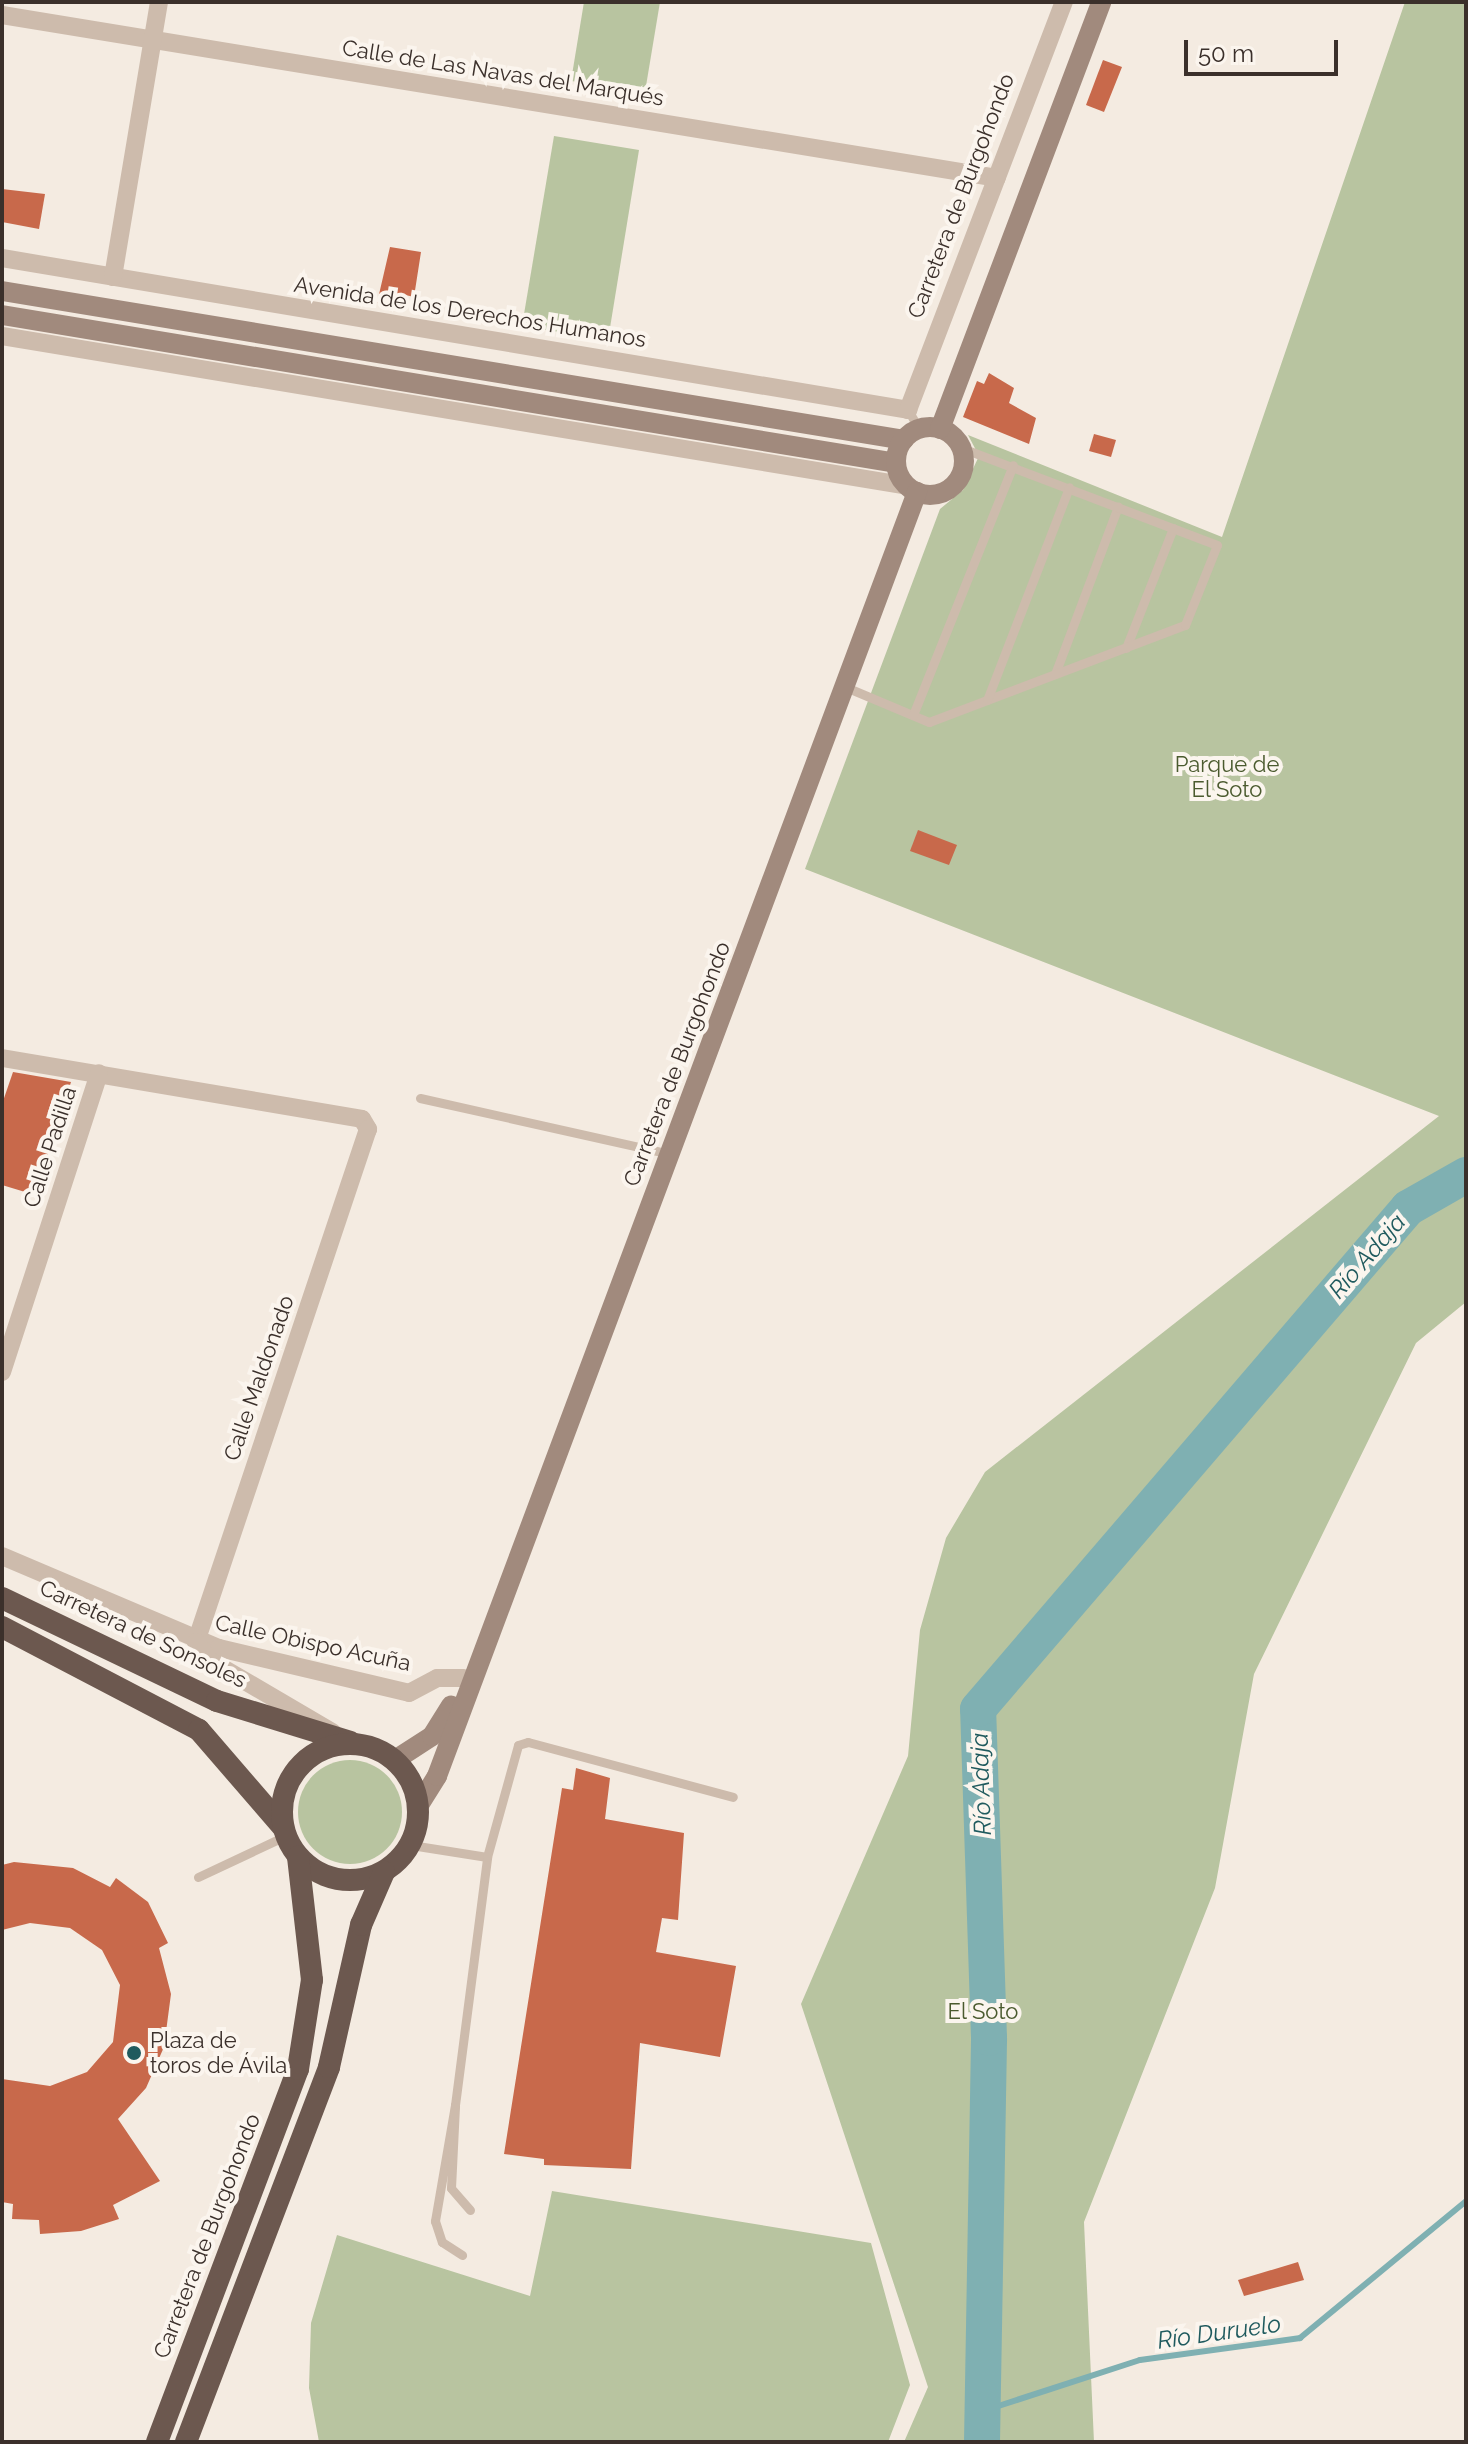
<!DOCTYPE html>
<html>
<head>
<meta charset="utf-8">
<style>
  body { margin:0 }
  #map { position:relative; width:1468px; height:2444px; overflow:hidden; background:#f4ebe1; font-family:Raleway,sans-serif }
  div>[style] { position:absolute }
  .green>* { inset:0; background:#b8c4a0 }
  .round { border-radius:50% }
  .stream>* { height:6px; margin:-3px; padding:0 3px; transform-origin:3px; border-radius:3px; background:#7fb0b2 }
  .river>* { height:36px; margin:-18px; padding:0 18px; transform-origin:18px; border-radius:18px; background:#7fb0b2 }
  .building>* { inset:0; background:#c8694b }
  .service>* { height:9px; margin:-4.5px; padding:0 4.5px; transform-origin:4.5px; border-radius:4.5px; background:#cdbbac }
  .minor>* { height:18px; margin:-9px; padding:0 9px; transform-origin:9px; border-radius:9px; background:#cdbbac }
  .secondary>* { height:20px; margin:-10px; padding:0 10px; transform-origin:10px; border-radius:10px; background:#a18a7d }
  .secondary>.ring { margin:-10px; padding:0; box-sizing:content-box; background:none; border:20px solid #a18a7d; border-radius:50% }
  .trunk>* { height:22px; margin:-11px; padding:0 11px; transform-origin:11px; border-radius:11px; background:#6c584f }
  .trunk>.ring { margin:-11px; padding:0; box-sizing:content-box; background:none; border:22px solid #6c584f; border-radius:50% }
  .dots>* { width:22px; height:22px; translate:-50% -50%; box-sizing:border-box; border:4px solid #fbf5ee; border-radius:50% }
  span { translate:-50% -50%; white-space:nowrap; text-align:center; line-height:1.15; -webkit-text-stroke:8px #fbf5ee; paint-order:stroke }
  .street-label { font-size:22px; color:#3b302b }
  .park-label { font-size:22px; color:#4a5a2e }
  .poi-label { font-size:22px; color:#3b302b }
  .left { translate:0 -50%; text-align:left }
  .water-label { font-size:24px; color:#1f5a5e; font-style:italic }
  .frame { position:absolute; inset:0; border:4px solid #3b302b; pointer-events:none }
  .scale { position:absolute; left:1184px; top:40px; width:154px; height:36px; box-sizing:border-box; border:4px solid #3b302b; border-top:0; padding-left:10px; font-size:24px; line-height:28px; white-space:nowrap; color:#3b302b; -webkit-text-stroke:6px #fbf5ee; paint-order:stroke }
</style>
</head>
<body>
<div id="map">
  <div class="green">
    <div style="clip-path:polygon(584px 2px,660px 2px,645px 92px,571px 81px)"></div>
    <div style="clip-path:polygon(1405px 2px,1466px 2px,1466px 1302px,1416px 1343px,1254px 1674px,1215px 1888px,1084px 2222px,1094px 2442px,904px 2442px,928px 2387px,801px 2004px,908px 1756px,920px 1630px,946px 1538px,985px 1472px,1439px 1116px,805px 869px,940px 509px,963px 490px,979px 456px,968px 435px,1222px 537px)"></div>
    <div style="clip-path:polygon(554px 136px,639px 150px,608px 340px,522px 326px)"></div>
    <div class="round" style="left:298px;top:1760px;width:104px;height:104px"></div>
    <div style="clip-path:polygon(552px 2191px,871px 2243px,910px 2385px,888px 2442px,319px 2442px,309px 2388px,311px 2323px,337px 2235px,530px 2296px)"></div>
  </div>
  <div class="stream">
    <div style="left:983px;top:2411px;width:165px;rotate:-18deg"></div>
    <div style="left:1140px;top:2360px;width:162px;rotate:-7.8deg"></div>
    <div style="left:1300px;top:2338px;width:215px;rotate:-39.5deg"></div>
  </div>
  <div class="river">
    <div style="left:982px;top:2442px;width:404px;rotate:-89deg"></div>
    <div style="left:989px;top:2038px;width:329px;rotate:-91.9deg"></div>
    <div style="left:978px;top:1709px;width:660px;rotate:-49.36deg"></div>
    <div style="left:1408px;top:1208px;width:67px;rotate:-29.6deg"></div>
  </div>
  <div class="building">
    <div style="clip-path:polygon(1103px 60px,1122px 67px,1104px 112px,1086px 105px)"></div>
    <div style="clip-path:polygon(2px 189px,45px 194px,39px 229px,2px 222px)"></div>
    <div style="clip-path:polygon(390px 247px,421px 252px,414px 297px,401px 294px,399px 306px,377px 303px)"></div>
    <div style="clip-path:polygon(989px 373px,1014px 388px,1009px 403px,1036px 418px,1029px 444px,963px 417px,977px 381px,984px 384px)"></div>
    <div style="clip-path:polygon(1094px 434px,1116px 440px,1111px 457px,1089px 451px)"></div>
    <div style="clip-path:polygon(918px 830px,957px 845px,949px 865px,910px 851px)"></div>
    <div style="clip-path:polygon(13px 1072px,71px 1082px,35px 1195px,2px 1185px,2px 1104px)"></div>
    <div style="clip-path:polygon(576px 1768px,610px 1778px,605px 1819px,684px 1833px,678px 1920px,662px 1918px,656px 1952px,736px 1966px,720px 2057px,640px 2043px,631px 2169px,544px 2165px,544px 2159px,504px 2154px,562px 1788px,573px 1790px)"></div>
    <div style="clip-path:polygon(14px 1862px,73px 1868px,110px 1887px,116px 1878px,148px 1902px,168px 1943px,159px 1948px,171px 1994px,164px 2047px,146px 2088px,118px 2119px,160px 2181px,113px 2205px,119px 2219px,81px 2231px,40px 2234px,39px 2220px,12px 2219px,13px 2204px,2px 2202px,2px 2079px,50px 2086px,87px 2072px,113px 2042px,120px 1985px,102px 1950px,70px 1928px,30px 1923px,2px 1930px,2px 1865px)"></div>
    <div style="clip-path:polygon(1298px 2262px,1304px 2280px,1244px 2296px,1238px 2280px)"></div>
  </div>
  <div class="service">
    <div style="left:908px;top:410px;width:22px;rotate:60deg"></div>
    <div style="left:1126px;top:648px;width:129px;rotate:-68.6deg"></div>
    <div style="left:1055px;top:674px;width:179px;rotate:-69.4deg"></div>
    <div style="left:848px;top:688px;width:88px;rotate:22.8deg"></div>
    <div style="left:929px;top:722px;width:274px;rotate:-20.8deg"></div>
    <div style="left:1185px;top:625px;width:86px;rotate:-68.2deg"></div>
    <div style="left:1217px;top:545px;width:273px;rotate:-159.2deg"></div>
    <div style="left:987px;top:700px;width:228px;rotate:-68.9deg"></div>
    <div style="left:913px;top:715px;width:269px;rotate:-68.2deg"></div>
    <div style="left:420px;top:1098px;width:257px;rotate:12.6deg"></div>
    <div style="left:411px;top:1845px;width:77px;rotate:9deg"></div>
    <div style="left:198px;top:1877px;width:96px;rotate:-25.2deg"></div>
    <div style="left:455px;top:2105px;width:118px;rotate:99.8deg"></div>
    <div style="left:435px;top:2221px;width:22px;rotate:72deg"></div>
    <div style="left:442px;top:2242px;width:24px;rotate:33deg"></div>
    <div style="left:470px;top:2210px;width:29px;rotate:-131deg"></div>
    <div style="left:451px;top:2188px;width:83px;rotate:-87.2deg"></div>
    <div style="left:455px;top:2105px;width:250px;rotate:-82.6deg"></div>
    <div style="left:487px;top:1857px;width:116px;rotate:-74.5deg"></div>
    <div style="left:518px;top:1745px;width:10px;rotate:-17deg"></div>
    <div style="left:528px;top:1742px;width:212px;rotate:15deg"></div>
  </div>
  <div class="minor">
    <div style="left:2px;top:15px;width:1008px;rotate:9.3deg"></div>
    <div style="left:2px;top:258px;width:919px;rotate:9.52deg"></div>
    <div style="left:908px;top:410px;width:437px;rotate:-69.1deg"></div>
    <div style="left:113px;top:277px;width:279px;rotate:-80.5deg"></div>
    <div style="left:2px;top:336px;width:918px;rotate:9.4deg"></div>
    <div style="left:2px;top:1058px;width:365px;rotate:9.6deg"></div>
    <div style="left:362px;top:1119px;width:12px;rotate:59deg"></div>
    <div style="left:368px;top:1129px;width:541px;rotate:108.54deg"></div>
    <div style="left:2px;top:1372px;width:314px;rotate:-72deg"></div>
    <div style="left:2px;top:1556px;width:236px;rotate:23deg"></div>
    <div style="left:219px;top:1648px;width:195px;rotate:13.3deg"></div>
    <div style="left:409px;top:1693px;width:32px;rotate:-28deg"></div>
    <div style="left:437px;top:1678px;width:27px"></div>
    <div style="left:196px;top:1642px;width:22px;rotate:54deg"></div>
    <div style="left:209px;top:1660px;width:143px;rotate:30.3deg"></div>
  </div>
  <div class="secondary">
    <div style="left:2px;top:291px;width:914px;rotate:9.38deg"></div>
    <div style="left:2px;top:315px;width:906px;rotate:9.4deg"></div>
    <div class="ring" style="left:896px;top:427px;width:48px;height:48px"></div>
    <div style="left:940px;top:429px;width:456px;rotate:-69.3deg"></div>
    <div style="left:395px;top:1760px;width:44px;rotate:-33deg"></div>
    <div style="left:432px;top:1736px;width:36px;rotate:-58deg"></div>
    <div style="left:419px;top:1805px;width:34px;rotate:-58deg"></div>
    <div style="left:437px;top:1776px;width:1371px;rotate:-69.5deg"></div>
  </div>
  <div class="trunk">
    <div style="left:2px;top:1598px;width:238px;rotate:25.6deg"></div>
    <div style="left:217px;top:1701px;width:139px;rotate:17.1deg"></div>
    <div style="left:2px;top:1627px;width:222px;rotate:27.6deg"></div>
    <div style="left:199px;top:1730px;width:127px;rotate:49.2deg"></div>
    <div class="ring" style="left:282px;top:1744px;width:114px;height:114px"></div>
    <div style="left:157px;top:2442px;width:399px;rotate:-69.3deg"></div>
    <div style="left:298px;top:2069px;width:90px;rotate:-81.1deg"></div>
    <div style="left:312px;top:1980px;width:124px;rotate:-96.5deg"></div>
    <div style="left:186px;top:2442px;width:401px;rotate:-69.1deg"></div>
    <div style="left:329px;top:2067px;width:146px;rotate:-77.3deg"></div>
    <div style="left:361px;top:1925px;width:58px;rotate:-66.5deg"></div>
  </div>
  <div class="dots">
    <div style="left:134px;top:2053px;background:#1f5a5e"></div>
  </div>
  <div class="street-label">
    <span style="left:503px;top:73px;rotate:9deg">Calle de Las Navas del Marqués</span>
    <span style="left:961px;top:196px;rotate:-69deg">Carretera de Burgohondo</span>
    <span style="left:470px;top:312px;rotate:9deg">Avenida de los Derechos Humanos</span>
    <span style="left:677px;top:1064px;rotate:-69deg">Carretera de Burgohondo</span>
    <span style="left:50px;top:1147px;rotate:-72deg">Calle Padilla</span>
    <span style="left:259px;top:1378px;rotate:-71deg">Calle Maldonado</span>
    <span style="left:143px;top:1634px;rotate:25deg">Carretera de Sonsoles</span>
    <span style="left:313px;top:1643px;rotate:12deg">Calle Obispo Acuña</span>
    <span style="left:207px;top:2236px;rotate:-69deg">Carretera de Burgohondo</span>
  </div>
  <div class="park-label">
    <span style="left:1227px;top:777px">Parque de<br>El Soto</span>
    <span style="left:983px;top:2012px">El Soto</span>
  </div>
  <div class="poi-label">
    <span class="left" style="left:150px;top:2053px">Plaza de<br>toros de Ávila</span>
  </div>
  <div class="water-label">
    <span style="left:1367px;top:1256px;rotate:-49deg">Río Adaja</span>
    <span style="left:981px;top:1784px;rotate:-92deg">Río Adaja</span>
    <span style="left:1219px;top:2332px;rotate:-8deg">Río Duruelo</span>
  </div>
  <div class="frame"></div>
  <div class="scale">50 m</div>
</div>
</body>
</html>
